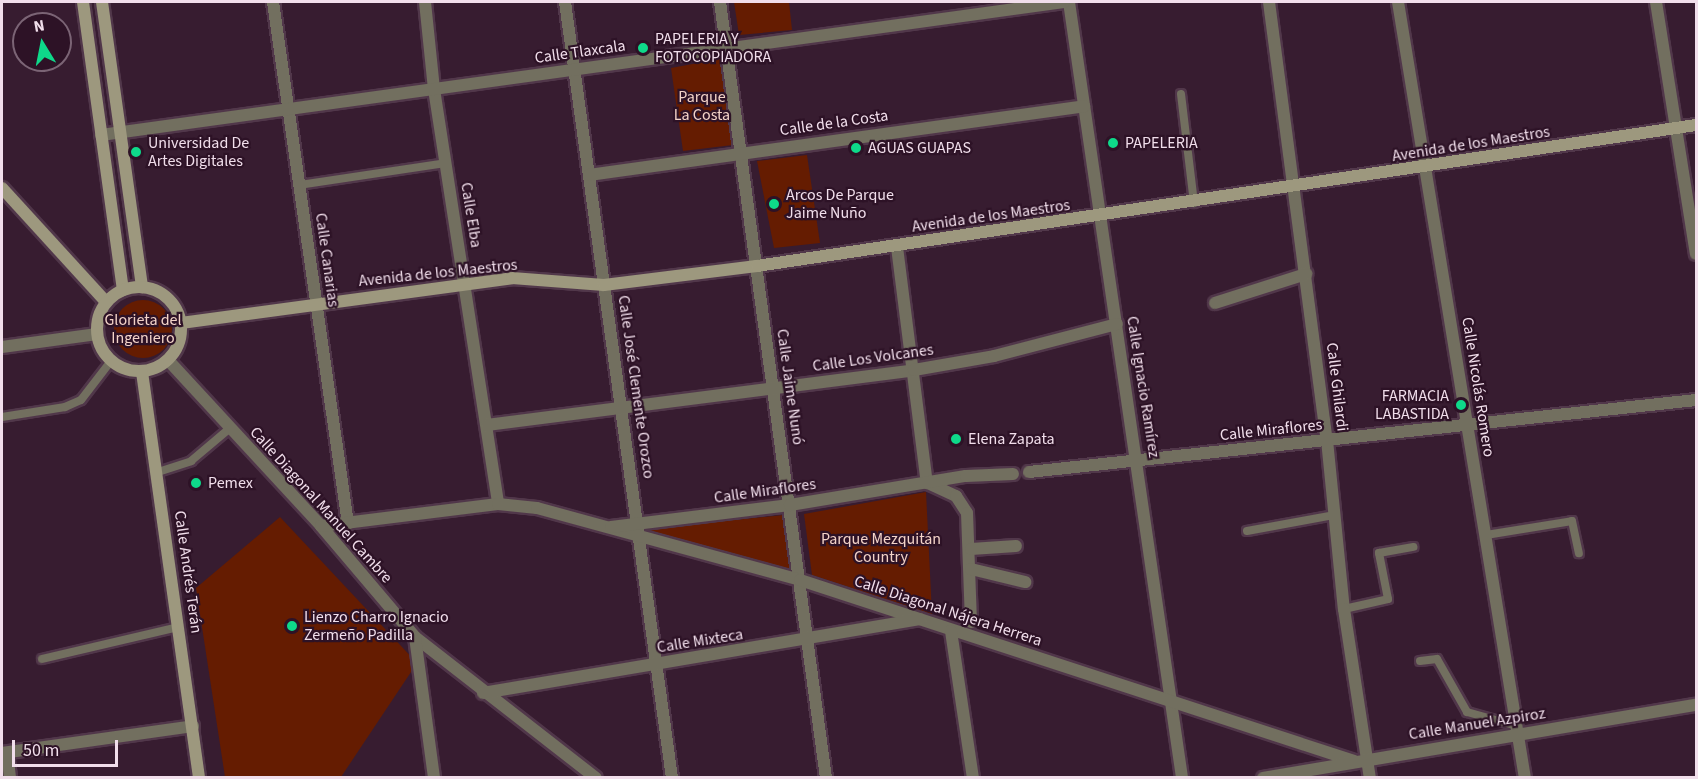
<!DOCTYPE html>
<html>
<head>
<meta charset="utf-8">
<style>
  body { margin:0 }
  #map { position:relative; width:1698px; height:779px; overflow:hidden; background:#371c30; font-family:"Source Sans 3",sans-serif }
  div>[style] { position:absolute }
  .green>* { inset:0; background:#651c01 }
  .round { border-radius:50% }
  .roads { filter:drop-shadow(2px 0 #51374a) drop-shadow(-2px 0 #51374a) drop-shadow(0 2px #51374a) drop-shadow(0 -2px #51374a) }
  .lane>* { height:8px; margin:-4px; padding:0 4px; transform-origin:4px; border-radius:4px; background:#726f5f }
  .street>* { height:12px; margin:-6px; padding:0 6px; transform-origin:6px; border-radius:6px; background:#726f5f }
  .secondary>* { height:12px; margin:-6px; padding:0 6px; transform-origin:6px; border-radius:6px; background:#9d987e }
  .secondary>.ring { margin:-6px; padding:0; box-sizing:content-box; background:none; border:12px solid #9d987e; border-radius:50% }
  .dots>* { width:16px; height:16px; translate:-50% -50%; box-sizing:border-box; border:3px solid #2d1226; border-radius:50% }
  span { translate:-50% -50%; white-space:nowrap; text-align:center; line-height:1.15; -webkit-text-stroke:4.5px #2d1226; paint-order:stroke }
  .poi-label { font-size:16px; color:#f1deeb }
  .left { translate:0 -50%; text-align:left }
  .right { translate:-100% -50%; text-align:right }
  .street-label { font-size:16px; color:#f1deeb }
  .park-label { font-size:16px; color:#f3d3c8 }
  .frame { position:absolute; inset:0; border:3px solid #f1deeb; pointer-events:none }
  .north { position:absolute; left:12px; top:12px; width:60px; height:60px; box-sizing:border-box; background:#2d1226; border:2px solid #7b6475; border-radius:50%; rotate:350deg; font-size:16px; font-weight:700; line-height:24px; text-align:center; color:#f1deeb }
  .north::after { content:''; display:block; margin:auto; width:21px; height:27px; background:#0ed98a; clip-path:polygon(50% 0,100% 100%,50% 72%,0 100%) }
  .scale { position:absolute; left:12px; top:740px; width:106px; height:27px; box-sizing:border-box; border:3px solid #f1deeb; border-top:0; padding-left:8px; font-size:18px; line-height:21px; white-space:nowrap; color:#f1deeb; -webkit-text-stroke:4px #2d1226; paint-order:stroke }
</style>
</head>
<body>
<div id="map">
  <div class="green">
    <div style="clip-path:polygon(734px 2px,789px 2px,792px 30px,739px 35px)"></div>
    <div style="clip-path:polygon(720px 59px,733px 145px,683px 151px,671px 68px)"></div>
    <div style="clip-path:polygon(807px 155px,820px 243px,774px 248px,757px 161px)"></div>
    <div class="round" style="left:114px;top:300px;width:58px;height:58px"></div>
    <div style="clip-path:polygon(926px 492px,932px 614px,812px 575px,804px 514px)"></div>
    <div style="clip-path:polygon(784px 515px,793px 572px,644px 535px,643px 529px)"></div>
    <div style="clip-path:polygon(280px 517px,417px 663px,341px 777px,225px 777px,196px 588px)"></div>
  </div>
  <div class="roads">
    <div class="lane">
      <div style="left:1181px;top:94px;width:110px;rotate:83.2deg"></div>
      <div style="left:299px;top:185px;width:149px;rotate:-8.5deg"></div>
      <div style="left:2px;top:417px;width:64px;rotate:-9deg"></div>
      <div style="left:65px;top:407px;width:17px;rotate:-24deg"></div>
      <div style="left:81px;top:400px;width:49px;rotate:-52.4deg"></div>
      <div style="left:158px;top:472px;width:35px;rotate:-18deg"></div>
      <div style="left:191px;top:461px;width:51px;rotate:-40.2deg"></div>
      <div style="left:1247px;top:531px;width:88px;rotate:-10.4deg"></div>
      <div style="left:1486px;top:535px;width:87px;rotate:-9.2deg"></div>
      <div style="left:1572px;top:521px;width:33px;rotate:78deg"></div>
      <div style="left:1344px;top:609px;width:45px;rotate:-12.8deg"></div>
      <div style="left:1388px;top:599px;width:47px;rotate:-101.1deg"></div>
      <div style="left:1379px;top:553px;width:35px;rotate:-10deg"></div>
      <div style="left:42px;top:659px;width:140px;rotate:-13.2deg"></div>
      <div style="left:1420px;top:661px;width:17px;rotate:-7deg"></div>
      <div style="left:1437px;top:659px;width:61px;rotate:60.5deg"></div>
      <div style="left:1467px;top:712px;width:52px;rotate:15.6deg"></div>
    </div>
    <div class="street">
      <div style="left:273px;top:2px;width:527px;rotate:81.82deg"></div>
      <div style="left:425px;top:2px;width:87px;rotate:84.1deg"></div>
      <div style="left:434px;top:89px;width:420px;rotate:81.2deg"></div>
      <div style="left:565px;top:2px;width:783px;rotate:82.15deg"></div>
      <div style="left:720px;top:2px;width:783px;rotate:82.22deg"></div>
      <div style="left:1069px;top:2px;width:784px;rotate:81.71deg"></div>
      <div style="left:1269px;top:2px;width:442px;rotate:82.5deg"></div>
      <div style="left:1327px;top:440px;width:170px;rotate:84.3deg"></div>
      <div style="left:1344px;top:609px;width:171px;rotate:81.3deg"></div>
      <div style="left:1398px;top:2px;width:786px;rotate:80.71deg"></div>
      <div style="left:1656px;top:2px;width:255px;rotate:81deg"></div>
      <div style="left:101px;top:135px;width:972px;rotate:-7.86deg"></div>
      <div style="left:589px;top:175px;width:500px;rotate:-7.9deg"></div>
      <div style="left:897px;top:247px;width:238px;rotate:82.8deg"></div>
      <div style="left:1215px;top:303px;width:96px;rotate:-17.7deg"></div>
      <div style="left:2px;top:347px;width:96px;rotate:-7.8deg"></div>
      <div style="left:168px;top:360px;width:226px;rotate:47.3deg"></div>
      <div style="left:321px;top:526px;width:145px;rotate:49.7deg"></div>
      <div style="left:415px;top:637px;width:229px;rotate:37.9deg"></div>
      <div style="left:487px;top:425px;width:431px;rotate:-7.3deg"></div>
      <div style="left:914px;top:370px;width:81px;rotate:-9.9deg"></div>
      <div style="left:994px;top:356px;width:127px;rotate:-14.6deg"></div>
      <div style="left:1029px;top:472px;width:671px;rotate:-6.16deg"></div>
      <div style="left:928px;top:483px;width:31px;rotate:25deg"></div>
      <div style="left:956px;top:496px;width:20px;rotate:57deg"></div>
      <div style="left:967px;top:513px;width:109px;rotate:87.9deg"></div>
      <div style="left:321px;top:526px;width:178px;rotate:-7.1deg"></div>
      <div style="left:498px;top:504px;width:39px;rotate:6deg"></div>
      <div style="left:537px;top:508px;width:273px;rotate:15.3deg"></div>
      <div style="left:800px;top:580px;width:583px;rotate:18.09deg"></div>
      <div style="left:611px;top:527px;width:180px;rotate:-7deg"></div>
      <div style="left:790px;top:505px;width:178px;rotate:-9.4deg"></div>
      <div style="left:966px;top:476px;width:47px;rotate:-2.4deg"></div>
      <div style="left:971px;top:549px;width:45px;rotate:-3.8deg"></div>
      <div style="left:971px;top:569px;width:56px;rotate:13.5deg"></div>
      <div style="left:951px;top:631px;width:149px;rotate:81.5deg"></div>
      <div style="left:415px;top:637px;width:142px;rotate:82.3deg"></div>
      <div style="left:483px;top:693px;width:443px;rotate:-9.6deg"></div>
      <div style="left:2px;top:753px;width:193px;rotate:-8deg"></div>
      <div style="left:7px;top:753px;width:25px;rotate:83deg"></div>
      <div style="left:1263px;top:778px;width:439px;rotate:-9.6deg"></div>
    </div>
    <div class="secondary">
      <div style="left:83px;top:2px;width:291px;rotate:82.1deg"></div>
      <div style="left:102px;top:2px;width:288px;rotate:82deg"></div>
      <div style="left:2px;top:188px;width:154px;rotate:47.6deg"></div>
      <div class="ring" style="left:97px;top:287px;width:72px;height:72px"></div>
      <div style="left:181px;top:323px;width:334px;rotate:-7.7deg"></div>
      <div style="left:512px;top:278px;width:92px;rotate:4.4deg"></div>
      <div style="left:604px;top:285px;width:154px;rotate:-7.1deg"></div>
      <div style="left:757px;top:266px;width:950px;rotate:-8.54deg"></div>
      <div style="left:142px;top:372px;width:410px;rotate:82deg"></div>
    </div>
  </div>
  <div class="dots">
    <div style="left:643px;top:48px;background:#0ed98a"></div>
    <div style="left:1113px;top:143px;background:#0ed98a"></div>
    <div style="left:856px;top:148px;background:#0ed98a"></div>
    <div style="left:136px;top:152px;background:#0ed98a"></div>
    <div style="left:774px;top:204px;background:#0ed98a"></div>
    <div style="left:1461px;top:405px;background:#0ed98a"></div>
    <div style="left:956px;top:439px;background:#0ed98a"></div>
    <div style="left:196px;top:483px;background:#0ed98a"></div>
    <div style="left:292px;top:626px;background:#0ed98a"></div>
  </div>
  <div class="poi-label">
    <span class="left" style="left:655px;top:48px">PAPELERIA Y<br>FOTOCOPIADORA</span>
    <span class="left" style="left:148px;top:152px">Universidad De<br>Artes Digitales</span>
    <span class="left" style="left:1125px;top:143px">PAPELERIA</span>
    <span class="left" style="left:868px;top:148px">AGUAS GUAPAS</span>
    <span class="left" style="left:786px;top:204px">Arcos De Parque<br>Jaime Nuño</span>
    <span class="right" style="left:1449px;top:405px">FARMACIA<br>LABASTIDA</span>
    <span class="left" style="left:968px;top:439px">Elena Zapata</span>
    <span class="left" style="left:208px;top:483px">Pemex</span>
    <span class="left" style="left:304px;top:626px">Lienzo Charro Ignacio<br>Zermeño Padilla</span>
  </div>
  <div class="street-label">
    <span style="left:580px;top:52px;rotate:-8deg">Calle Tlaxcala</span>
    <span style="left:834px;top:123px;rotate:-8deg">Calle de la Costa</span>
    <span style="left:1471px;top:144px;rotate:-9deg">Avenida de los Maestros</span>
    <span style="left:471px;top:215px;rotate:81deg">Calle Elba</span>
    <span style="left:991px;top:216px;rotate:-8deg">Avenida de los Maestros</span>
    <span style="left:327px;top:260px;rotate:82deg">Calle Canarias</span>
    <span style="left:438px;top:273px;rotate:-6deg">Avenida de los Maestros</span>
    <span style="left:873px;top:358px;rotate:-8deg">Calle Los Volcanes</span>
    <span style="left:636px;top:387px;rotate:82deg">Calle José Clemente Orozco</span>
    <span style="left:790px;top:387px;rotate:82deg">Calle Jaime Nunó</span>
    <span style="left:1143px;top:387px;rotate:81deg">Calle Ignacio Ramírez</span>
    <span style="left:1337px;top:387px;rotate:83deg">Calle Ghilardi</span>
    <span style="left:1478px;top:387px;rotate:81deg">Calle Nicolás Romero</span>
    <span style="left:1271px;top:430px;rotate:-6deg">Calle Miraflores</span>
    <span style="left:765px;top:491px;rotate:-8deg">Calle Miraflores</span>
    <span style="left:321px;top:505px;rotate:48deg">Calle Diagonal Manuel Cambre</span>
    <span style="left:188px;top:572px;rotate:82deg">Calle Andrés Terán</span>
    <span style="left:948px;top:611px;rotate:18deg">Calle Diagonal Nájera Herrera</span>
    <span style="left:700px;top:641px;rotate:-9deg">Calle Mixteca</span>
    <span style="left:1477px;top:724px;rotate:-9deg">Calle Manuel Azpiroz</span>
  </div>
  <div class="park-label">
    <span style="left:702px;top:106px">Parque<br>La Costa</span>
    <span style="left:143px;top:329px">Glorieta del<br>Ingeniero</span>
    <span style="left:881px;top:548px">Parque Mezquitán<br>Country</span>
  </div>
  <div class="frame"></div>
  <div class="north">N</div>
  <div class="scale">50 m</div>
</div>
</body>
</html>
